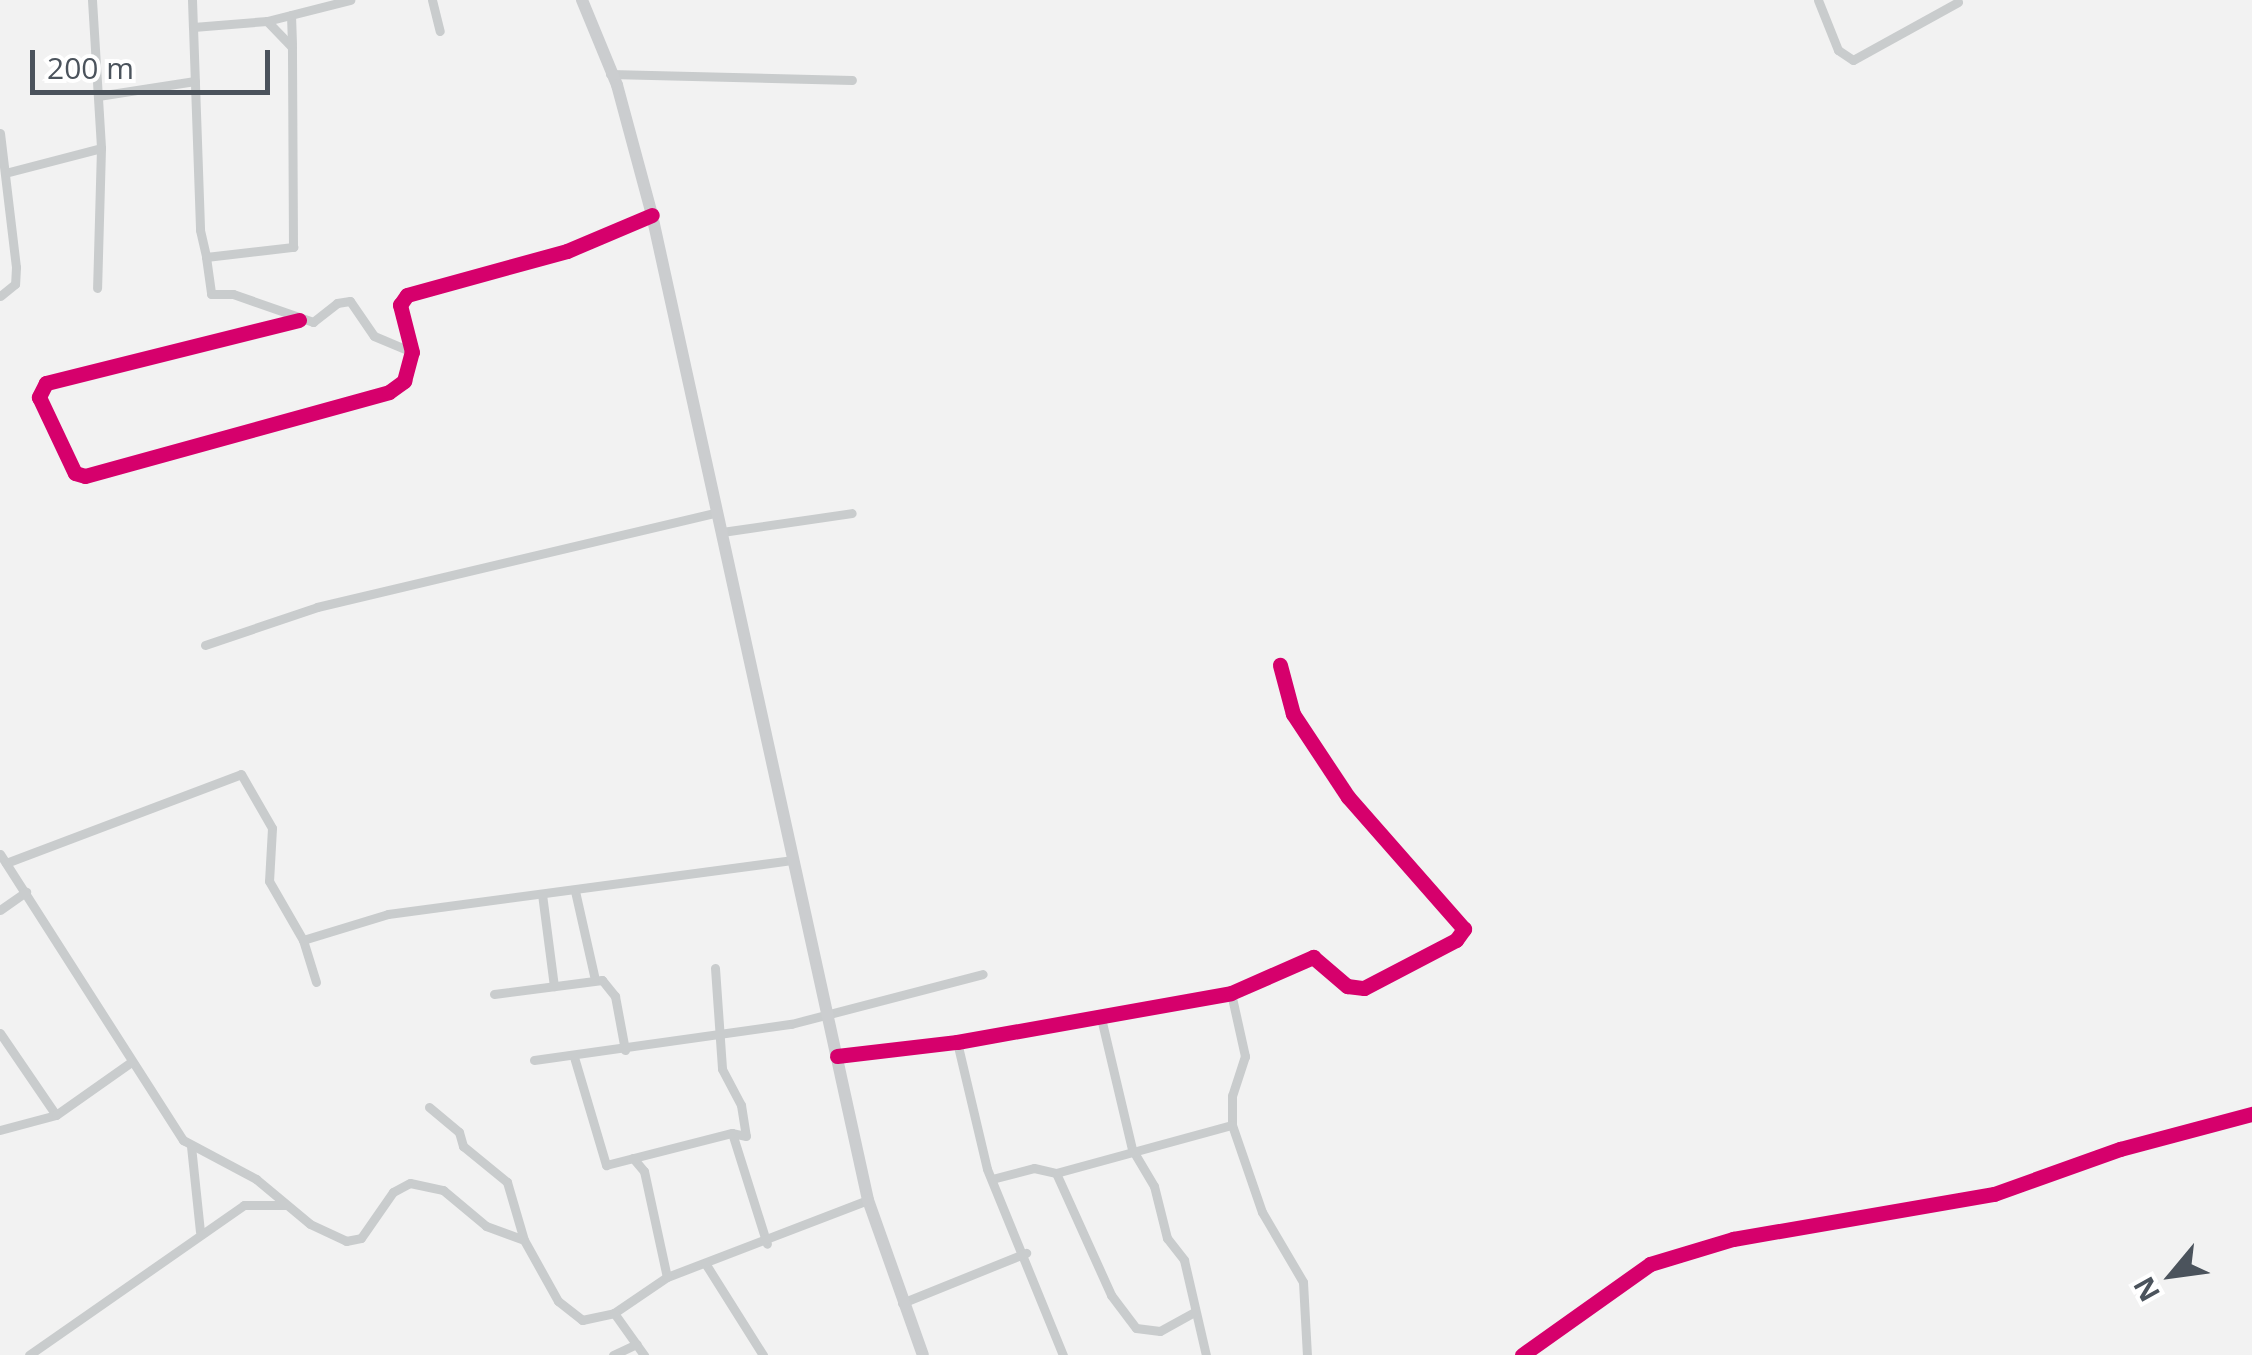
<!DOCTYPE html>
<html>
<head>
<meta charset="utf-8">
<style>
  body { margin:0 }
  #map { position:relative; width:2252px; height:1355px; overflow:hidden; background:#f2f2f2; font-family:"Open Sans",sans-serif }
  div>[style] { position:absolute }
  .street>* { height:9px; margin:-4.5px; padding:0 4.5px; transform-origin:4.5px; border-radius:4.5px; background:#c9cccd }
  .secondary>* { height:12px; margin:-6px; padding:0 6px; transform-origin:6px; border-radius:6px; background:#cbcdcf }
  .cycleway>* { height:15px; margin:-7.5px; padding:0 7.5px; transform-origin:7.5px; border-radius:7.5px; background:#d6006c }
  span { translate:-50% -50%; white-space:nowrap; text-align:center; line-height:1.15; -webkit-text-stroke:8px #fff; paint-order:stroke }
  .north { position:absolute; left:2122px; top:1225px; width:100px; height:100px; -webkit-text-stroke:8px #fff; paint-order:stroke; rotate:241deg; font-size:28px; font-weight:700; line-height:40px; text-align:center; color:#4b535c }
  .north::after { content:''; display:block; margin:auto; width:35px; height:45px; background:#4b535c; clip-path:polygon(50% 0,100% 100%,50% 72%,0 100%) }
  .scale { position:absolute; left:30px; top:50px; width:240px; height:45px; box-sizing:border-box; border:5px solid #4b535c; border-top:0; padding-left:12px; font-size:30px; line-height:35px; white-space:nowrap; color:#4b535c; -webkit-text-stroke:8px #fff; paint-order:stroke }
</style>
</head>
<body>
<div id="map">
  <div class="street">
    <div style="left:92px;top:0;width:148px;rotate:86.5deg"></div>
    <div style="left:101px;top:148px;width:140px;rotate:91.6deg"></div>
    <div style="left:192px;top:0;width:27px;rotate:88deg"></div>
    <div style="left:193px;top:27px;width:203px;rotate:88deg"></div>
    <div style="left:200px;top:230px;width:28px;rotate:77deg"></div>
    <div style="left:206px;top:257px;width:88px;rotate:-6.6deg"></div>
    <div style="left:293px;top:247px;width:200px;rotate:-90.3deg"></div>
    <div style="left:292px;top:47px;width:36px;rotate:-134deg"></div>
    <div style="left:267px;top:21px;width:74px;rotate:175.4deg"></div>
    <div style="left:432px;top:0;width:32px;rotate:76deg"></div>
    <div style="left:1818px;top:0;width:54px;rotate:68.2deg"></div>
    <div style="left:1838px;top:50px;width:18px;rotate:34deg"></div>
    <div style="left:1853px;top:60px;width:120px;rotate:-28.9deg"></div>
    <div style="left:291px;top:15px;width:29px;rotate:88deg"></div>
    <div style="left:267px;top:21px;width:86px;rotate:-14.2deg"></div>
    <div style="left:610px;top:74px;width:242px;rotate:1.4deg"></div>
    <div style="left:98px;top:96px;width:98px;rotate:-8.8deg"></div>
    <div style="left:0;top:133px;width:135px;rotate:83.2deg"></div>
    <div style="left:16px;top:267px;width:17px;rotate:93deg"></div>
    <div style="left:15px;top:284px;width:19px;rotate:141deg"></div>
    <div style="left:9px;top:172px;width:95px;rotate:-14.6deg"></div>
    <div style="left:206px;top:257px;width:37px;rotate:82deg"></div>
    <div style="left:211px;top:294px;width:22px"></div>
    <div style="left:233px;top:294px;width:85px;rotate:19.3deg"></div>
    <div style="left:313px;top:322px;width:31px;rotate:-38deg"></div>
    <div style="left:337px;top:303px;width:13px;rotate:-9deg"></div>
    <div style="left:350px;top:301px;width:42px;rotate:55.6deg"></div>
    <div style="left:374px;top:336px;width:41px;rotate:22.8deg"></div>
    <div style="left:299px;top:320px;width:261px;rotate:166deg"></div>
    <div style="left:46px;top:383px;width:16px;rotate:117deg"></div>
    <div style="left:39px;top:397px;width:84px;rotate:64.7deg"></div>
    <div style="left:75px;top:473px;width:10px;rotate:17deg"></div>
    <div style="left:85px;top:476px;width:315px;rotate:-15.4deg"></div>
    <div style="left:389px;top:392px;width:19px;rotate:-36deg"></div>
    <div style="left:404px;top:381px;width:30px;rotate:-75deg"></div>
    <div style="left:412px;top:352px;width:49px;rotate:-104.3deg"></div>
    <div style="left:400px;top:305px;width:12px;rotate:-55deg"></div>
    <div style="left:407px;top:295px;width:166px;rotate:-15.4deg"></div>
    <div style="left:567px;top:251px;width:92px;rotate:-23deg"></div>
    <div style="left:722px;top:532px;width:131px;rotate:-8.3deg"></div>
    <div style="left:205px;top:645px;width:118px;rotate:-18.7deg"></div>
    <div style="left:317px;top:607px;width:412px;rotate:-13.3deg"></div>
    <div style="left:0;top:854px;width:340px;rotate:57.4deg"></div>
    <div style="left:183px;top:1140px;width:83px;rotate:28.1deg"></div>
    <div style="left:256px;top:1179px;width:70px;rotate:39.8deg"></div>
    <div style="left:310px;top:1224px;width:40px;rotate:25deg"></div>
    <div style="left:346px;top:1241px;width:15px;rotate:-11deg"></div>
    <div style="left:361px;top:1238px;width:56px;rotate:-55.2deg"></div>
    <div style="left:393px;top:1192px;width:19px;rotate:-28deg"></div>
    <div style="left:410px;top:1183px;width:34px;rotate:12deg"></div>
    <div style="left:443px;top:1190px;width:56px;rotate:39.9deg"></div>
    <div style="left:486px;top:1226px;width:40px;rotate:20.2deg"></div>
    <div style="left:6px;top:863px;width:251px;rotate:-20.7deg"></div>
    <div style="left:241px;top:774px;width:62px;rotate:60.1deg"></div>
    <div style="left:272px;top:828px;width:53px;rotate:93.2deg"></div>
    <div style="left:269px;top:881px;width:68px;rotate:60deg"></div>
    <div style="left:303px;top:940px;width:44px;rotate:72.8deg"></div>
    <div style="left:575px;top:891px;width:91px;rotate:77.3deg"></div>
    <div style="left:542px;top:894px;width:93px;rotate:82.6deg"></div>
    <div style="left:0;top:910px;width:32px;rotate:-35deg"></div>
    <div style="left:303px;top:940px;width:89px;rotate:-17deg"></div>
    <div style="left:388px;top:914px;width:409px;rotate:-7.6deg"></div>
    <div style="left:715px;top:968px;width:101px;rotate:86deg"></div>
    <div style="left:722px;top:1069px;width:41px;rotate:62.2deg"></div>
    <div style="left:741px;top:1105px;width:31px;rotate:81deg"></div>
    <div style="left:746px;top:1136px;width:14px;rotate:-168deg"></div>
    <div style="left:732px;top:1133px;width:116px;rotate:72.5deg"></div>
    <div style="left:1231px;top:993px;width:65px;rotate:77.5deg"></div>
    <div style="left:1245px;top:1056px;width:42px;rotate:108deg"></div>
    <div style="left:1232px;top:1096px;width:29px;rotate:90deg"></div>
    <div style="left:1232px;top:1125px;width:92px;rotate:71deg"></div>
    <div style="left:1262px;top:1212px;width:81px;rotate:59.6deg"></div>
    <div style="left:1303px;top:1282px;width:73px;rotate:86.9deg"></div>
    <div style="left:494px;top:994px;width:109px;rotate:-7.4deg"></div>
    <div style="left:602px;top:980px;width:21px;rotate:51deg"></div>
    <div style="left:615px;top:996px;width:55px;rotate:79.5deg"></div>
    <div style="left:1101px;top:1018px;width:135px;rotate:76.7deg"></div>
    <div style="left:1132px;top:1149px;width:43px;rotate:59.3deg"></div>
    <div style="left:1154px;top:1186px;width:54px;rotate:76deg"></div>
    <div style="left:1167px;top:1238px;width:28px;rotate:52deg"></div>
    <div style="left:1184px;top:1260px;width:98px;rotate:77deg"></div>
    <div style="left:0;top:1033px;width:99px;rotate:55.7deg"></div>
    <div style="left:957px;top:1042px;width:130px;rotate:76.7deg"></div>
    <div style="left:987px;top:1169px;width:201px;rotate:67.8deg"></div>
    <div style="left:837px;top:1056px;width:121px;rotate:-6.7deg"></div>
    <div style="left:957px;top:1042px;width:278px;rotate:-10.1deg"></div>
    <div style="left:1231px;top:993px;width:90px;rotate:-23.7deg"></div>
    <div style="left:1313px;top:957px;width:45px;rotate:40.5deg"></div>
    <div style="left:1347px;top:986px;width:17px;rotate:7deg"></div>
    <div style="left:1364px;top:988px;width:104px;rotate:-27.6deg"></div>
    <div style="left:1456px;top:940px;width:14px;rotate:-54deg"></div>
    <div style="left:1464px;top:929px;width:176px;rotate:-131.3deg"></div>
    <div style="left:1348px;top:797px;width:100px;rotate:-123.5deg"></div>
    <div style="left:1293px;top:714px;width:51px;rotate:-104.9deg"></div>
    <div style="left:574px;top:1057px;width:113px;rotate:73.5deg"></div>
    <div style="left:606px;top:1165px;width:130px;rotate:-14.3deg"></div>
    <div style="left:534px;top:1060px;width:260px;rotate:-8deg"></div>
    <div style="left:791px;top:1024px;width:198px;rotate:-14.6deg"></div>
    <div style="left:429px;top:1107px;width:39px;rotate:40deg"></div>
    <div style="left:459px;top:1132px;width:15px;rotate:74deg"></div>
    <div style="left:463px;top:1146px;width:57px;rotate:39.3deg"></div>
    <div style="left:507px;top:1182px;width:60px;rotate:73.7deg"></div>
    <div style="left:524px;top:1240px;width:70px;rotate:60.9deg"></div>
    <div style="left:558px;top:1301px;width:31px;rotate:38deg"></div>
    <div style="left:582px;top:1320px;width:33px;rotate:-12deg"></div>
    <div style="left:614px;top:1313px;width:64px;rotate:-34.2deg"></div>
    <div style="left:667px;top:1277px;width:215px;rotate:-21deg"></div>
    <div style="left:0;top:1130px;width:58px;rotate:-15deg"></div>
    <div style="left:56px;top:1115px;width:92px;rotate:-35.2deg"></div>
    <div style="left:191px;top:1146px;width:86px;rotate:84deg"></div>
    <div style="left:633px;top:1158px;width:17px;rotate:50deg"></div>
    <div style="left:644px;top:1171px;width:108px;rotate:77.8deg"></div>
    <div style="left:1056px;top:1173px;width:182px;rotate:-15.3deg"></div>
    <div style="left:992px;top:1179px;width:43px;rotate:-14.7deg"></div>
    <div style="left:1034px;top:1168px;width:23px;rotate:13deg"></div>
    <div style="left:1056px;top:1173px;width:134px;rotate:65.7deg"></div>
    <div style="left:1111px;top:1295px;width:41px;rotate:52.9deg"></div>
    <div style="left:1136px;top:1328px;width:24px;rotate:7deg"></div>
    <div style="left:1160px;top:1331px;width:38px;rotate:-29deg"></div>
    <div style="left:705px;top:1263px;width:109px;rotate:57.8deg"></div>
    <div style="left:902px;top:1303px;width:134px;rotate:-22deg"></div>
    <div style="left:614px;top:1313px;width:52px;rotate:54.5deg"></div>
    <div style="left:29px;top:1355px;width:262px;rotate:-34.9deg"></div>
    <div style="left:244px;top:1205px;width:42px"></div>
    <div style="left:613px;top:1355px;width:26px;rotate:-25deg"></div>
    <div style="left:1522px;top:1355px;width:157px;rotate:-35.4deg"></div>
    <div style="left:1650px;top:1264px;width:87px;rotate:-16.8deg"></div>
    <div style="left:1733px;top:1239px;width:265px;rotate:-9.8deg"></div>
    <div style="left:1994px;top:1194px;width:134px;rotate:-19.7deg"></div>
    <div style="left:2120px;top:1149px;width:137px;rotate:-14.9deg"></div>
  </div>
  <div class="secondary">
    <div style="left:582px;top:0;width:92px;rotate:67.6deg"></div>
    <div style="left:617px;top:85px;width:135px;rotate:74.9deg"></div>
    <div style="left:652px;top:215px;width:1008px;rotate:77.63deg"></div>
    <div style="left:868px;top:1200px;width:164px;rotate:70.5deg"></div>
  </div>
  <div class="cycleway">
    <div style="left:299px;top:320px;width:261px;rotate:166deg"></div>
    <div style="left:46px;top:383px;width:16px;rotate:117deg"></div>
    <div style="left:39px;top:397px;width:84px;rotate:64.7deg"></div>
    <div style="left:75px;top:473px;width:10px;rotate:17deg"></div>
    <div style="left:85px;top:476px;width:315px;rotate:-15.4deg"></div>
    <div style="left:389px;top:392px;width:19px;rotate:-36deg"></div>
    <div style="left:404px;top:381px;width:30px;rotate:-75deg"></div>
    <div style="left:412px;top:352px;width:49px;rotate:-104.3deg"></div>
    <div style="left:400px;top:305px;width:12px;rotate:-55deg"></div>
    <div style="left:407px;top:295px;width:166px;rotate:-15.4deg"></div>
    <div style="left:567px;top:251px;width:92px;rotate:-23deg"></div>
    <div style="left:837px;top:1056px;width:121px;rotate:-6.7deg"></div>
    <div style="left:957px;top:1042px;width:278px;rotate:-10.1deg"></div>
    <div style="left:1231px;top:993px;width:90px;rotate:-23.7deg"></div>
    <div style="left:1313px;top:957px;width:45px;rotate:40.5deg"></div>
    <div style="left:1347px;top:986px;width:17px;rotate:7deg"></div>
    <div style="left:1364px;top:988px;width:104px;rotate:-27.6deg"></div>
    <div style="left:1456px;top:940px;width:14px;rotate:-54deg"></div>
    <div style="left:1464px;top:929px;width:176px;rotate:-131.3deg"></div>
    <div style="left:1348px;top:797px;width:100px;rotate:-123.5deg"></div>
    <div style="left:1293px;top:714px;width:51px;rotate:-104.9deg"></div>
    <div style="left:1522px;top:1355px;width:157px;rotate:-35.4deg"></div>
    <div style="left:1650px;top:1264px;width:87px;rotate:-16.8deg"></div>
    <div style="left:1733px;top:1239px;width:265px;rotate:-9.8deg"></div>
    <div style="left:1994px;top:1194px;width:134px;rotate:-19.7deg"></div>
    <div style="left:2120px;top:1149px;width:137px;rotate:-14.9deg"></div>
  </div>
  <div class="north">N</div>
  <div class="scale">200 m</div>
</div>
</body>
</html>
